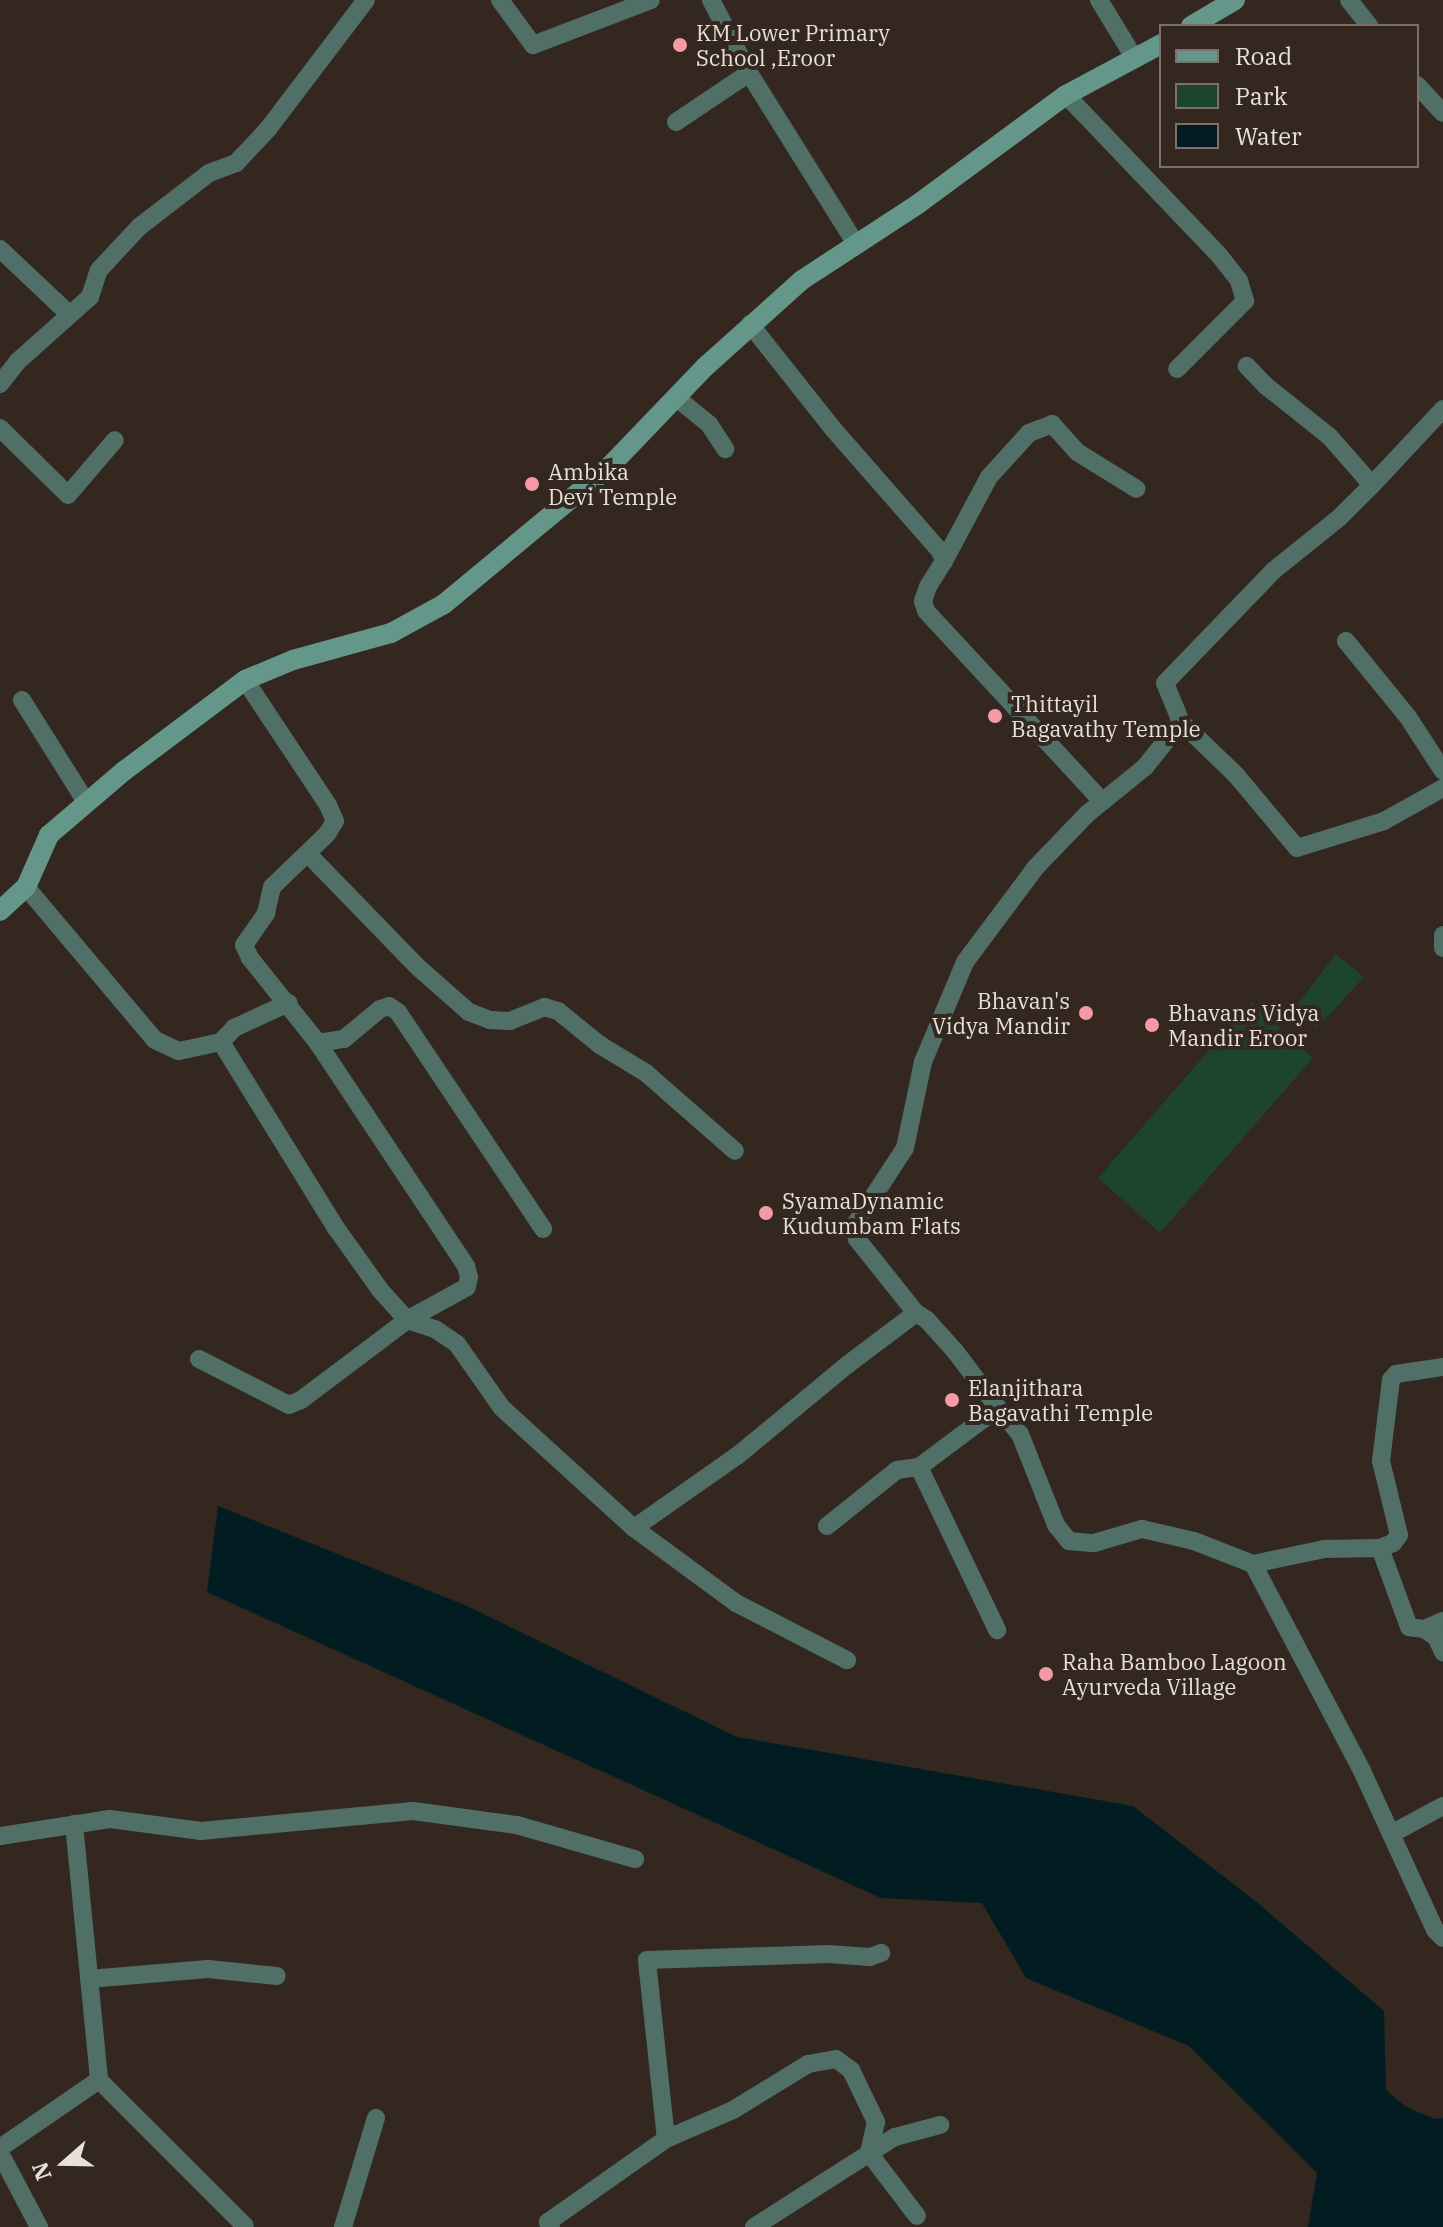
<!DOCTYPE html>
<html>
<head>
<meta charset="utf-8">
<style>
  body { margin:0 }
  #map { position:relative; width:1443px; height:2227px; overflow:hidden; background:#33271f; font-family:"IBM Plex Serif",serif }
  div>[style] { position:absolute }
  .green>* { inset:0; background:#1d442d }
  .water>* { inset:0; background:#021d21 }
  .street>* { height:18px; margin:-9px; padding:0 9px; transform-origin:9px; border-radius:9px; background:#507067 }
  .secondary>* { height:20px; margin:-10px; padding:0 10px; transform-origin:10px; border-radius:10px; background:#649789 }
  .dots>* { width:22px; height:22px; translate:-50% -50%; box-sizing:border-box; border:4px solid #33271f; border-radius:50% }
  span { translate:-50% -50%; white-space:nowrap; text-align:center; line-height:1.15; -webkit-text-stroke:8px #33271f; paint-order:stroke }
  .poi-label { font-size:22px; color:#e8e0da }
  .left { translate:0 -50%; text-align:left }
  .right { translate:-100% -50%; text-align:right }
  .legend { position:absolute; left:1159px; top:24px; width:260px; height:144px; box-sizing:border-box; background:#33271f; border:2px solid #7b716a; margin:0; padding:10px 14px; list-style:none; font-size:24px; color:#e8e0da }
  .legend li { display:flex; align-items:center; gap:16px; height:40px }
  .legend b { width:40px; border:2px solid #7b716a }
  .north { position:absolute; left:24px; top:2123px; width:80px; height:80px; -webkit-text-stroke:6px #33271f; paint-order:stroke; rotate:250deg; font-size:22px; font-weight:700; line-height:32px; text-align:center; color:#e8e0da }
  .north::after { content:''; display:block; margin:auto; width:28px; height:36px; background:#e8e0da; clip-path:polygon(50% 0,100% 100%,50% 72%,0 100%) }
</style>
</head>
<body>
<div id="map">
  <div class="green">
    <div style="clip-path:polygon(1336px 954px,1364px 977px,1317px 1028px,1296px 1006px)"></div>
    <div style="clip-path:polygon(1251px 1002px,1313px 1058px,1160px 1233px,1098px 1178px)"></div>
  </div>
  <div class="water">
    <div style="clip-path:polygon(218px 1506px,467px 1606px,737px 1737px,1133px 1806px,1254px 1900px,1384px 2011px,1386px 2090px,1406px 2107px,1435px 2119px,1443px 2118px,1443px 2227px,1308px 2227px,1317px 2173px,1189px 2046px,1026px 1978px,982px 1903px,881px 1898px,207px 1592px)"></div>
  </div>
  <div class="street">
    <div style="left:500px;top:0;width:56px;rotate:53.7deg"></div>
    <div style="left:533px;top:45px;width:126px;rotate:-20.9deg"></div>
    <div style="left:1099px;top:0;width:69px;rotate:58.6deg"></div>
    <div style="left:1349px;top:0;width:33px;rotate:52deg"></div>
    <div style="left:749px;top:73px;width:202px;rotate:58deg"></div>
    <div style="left:1417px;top:85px;width:38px;rotate:47deg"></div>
    <div style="left:1066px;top:95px;width:221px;rotate:46.3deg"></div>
    <div style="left:1219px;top:255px;width:33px;rotate:52deg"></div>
    <div style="left:1239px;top:281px;width:21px;rotate:73deg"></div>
    <div style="left:1245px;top:301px;width:96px;rotate:135deg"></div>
    <div style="left:676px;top:122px;width:88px;rotate:-33.9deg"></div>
    <div style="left:749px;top:73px;width:82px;rotate:-117.5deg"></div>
    <div style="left:0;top:249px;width:95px;rotate:43.3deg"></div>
    <div style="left:750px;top:324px;width:135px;rotate:51.6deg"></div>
    <div style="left:834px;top:430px;width:161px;rotate:48.8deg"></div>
    <div style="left:940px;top:551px;width:11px;rotate:68deg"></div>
    <div style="left:944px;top:561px;width:31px;rotate:122deg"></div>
    <div style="left:928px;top:587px;width:15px;rotate:110deg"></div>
    <div style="left:923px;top:601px;width:10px;rotate:73deg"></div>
    <div style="left:926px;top:611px;width:260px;rotate:47.2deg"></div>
    <div style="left:0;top:384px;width:28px;rotate:-52deg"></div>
    <div style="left:17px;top:362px;width:98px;rotate:-41.7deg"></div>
    <div style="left:90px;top:297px;width:28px;rotate:-72deg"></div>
    <div style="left:99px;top:270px;width:59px;rotate:-47.1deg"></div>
    <div style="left:139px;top:227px;width:88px;rotate:-37.6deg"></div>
    <div style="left:209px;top:173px;width:29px;rotate:-20deg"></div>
    <div style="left:236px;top:163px;width:47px;rotate:-46.7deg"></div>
    <div style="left:268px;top:129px;width:162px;rotate:-52.8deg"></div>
    <div style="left:678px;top:399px;width:40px;rotate:39deg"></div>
    <div style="left:709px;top:424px;width:30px;rotate:57deg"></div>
    <div style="left:0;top:428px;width:95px;rotate:44.6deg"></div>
    <div style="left:68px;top:495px;width:72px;rotate:-49.5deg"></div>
    <div style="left:1372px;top:485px;width:104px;rotate:-46.9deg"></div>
    <div style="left:944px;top:561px;width:95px;rotate:-61.8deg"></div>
    <div style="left:989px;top:477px;width:59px;rotate:-47.7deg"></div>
    <div style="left:1029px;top:433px;width:25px;rotate:-21deg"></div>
    <div style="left:1052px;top:424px;width:38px;rotate:48deg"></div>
    <div style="left:1077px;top:452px;width:70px;rotate:31.7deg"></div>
    <div style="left:1346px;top:641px;width:98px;rotate:50.8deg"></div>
    <div style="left:1408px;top:717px;width:64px;rotate:57.1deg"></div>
    <div style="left:22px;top:700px;width:120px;rotate:57.9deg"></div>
    <div style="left:1181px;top:722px;width:42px;rotate:-112.3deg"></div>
    <div style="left:1165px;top:683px;width:156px;rotate:-46deg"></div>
    <div style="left:1273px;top:571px;width:85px;rotate:-38.8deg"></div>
    <div style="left:1339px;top:518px;width:47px;rotate:-45deg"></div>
    <div style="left:1372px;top:485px;width:64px;rotate:-131.2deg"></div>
    <div style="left:1330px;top:437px;width:82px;rotate:-141.4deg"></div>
    <div style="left:1266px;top:386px;width:28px;rotate:-134deg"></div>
    <div style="left:308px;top:854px;width:161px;rotate:45.8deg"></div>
    <div style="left:420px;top:969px;width:65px;rotate:41.3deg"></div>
    <div style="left:469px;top:1012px;width:22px;rotate:21deg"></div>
    <div style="left:490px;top:1020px;width:20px;rotate:3deg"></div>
    <div style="left:510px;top:1021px;width:37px;rotate:-22deg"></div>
    <div style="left:544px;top:1007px;width:15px;rotate:16deg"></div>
    <div style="left:558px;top:1011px;width:54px;rotate:39deg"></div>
    <div style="left:600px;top:1045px;width:54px;rotate:31.3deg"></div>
    <div style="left:646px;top:1073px;width:118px;rotate:41.2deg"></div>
    <div style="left:26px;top:887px;width:200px;rotate:49.9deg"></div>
    <div style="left:155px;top:1040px;width:26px;rotate:25deg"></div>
    <div style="left:179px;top:1051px;width:43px;rotate:-12.1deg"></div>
    <div style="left:221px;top:1042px;width:219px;rotate:58.3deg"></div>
    <div style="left:336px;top:1228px;width:77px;rotate:54.5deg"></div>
    <div style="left:381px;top:1291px;width:39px;rotate:48deg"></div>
    <div style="left:407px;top:1320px;width:29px;rotate:18deg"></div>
    <div style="left:435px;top:1329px;width:27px;rotate:34deg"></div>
    <div style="left:457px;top:1344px;width:78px;rotate:54.9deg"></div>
    <div style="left:502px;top:1408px;width:178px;rotate:42.3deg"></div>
    <div style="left:634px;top:1528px;width:127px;rotate:36.3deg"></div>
    <div style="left:736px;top:1603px;width:125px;rotate:27.2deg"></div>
    <div style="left:1443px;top:935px;width:13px;rotate:90deg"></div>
    <div style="left:221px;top:1042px;width:19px;rotate:-47deg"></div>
    <div style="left:234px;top:1028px;width:60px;rotate:-24.8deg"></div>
    <div style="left:318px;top:1043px;width:26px;rotate:-9deg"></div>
    <div style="left:344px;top:1039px;width:47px;rotate:-39.8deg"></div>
    <div style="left:380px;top:1009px;width:9px;rotate:-18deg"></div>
    <div style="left:389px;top:1006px;width:11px;rotate:34deg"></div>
    <div style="left:398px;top:1012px;width:261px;rotate:56.2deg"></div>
    <div style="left:916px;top:1313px;width:13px;rotate:32deg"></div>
    <div style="left:927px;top:1320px;width:42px;rotate:47.9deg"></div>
    <div style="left:955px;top:1351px;width:71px;rotate:53deg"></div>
    <div style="left:998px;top:1408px;width:99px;rotate:143.2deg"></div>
    <div style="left:919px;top:1467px;width:181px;rotate:64.4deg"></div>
    <div style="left:199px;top:1359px;width:101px;rotate:27.1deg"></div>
    <div style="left:289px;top:1405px;width:13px;rotate:-23deg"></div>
    <div style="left:301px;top:1400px;width:133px;rotate:-37deg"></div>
    <div style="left:407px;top:1320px;width:68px;rotate:-28.8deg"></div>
    <div style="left:467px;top:1287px;width:10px;rotate:-79deg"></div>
    <div style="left:469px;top:1277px;width:11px;rotate:-105deg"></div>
    <div style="left:466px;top:1266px;width:268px;rotate:-123.6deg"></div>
    <div style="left:318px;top:1043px;width:109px;rotate:-128.7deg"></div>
    <div style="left:250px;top:958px;width:14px;rotate:-115deg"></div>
    <div style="left:244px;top:945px;width:39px;rotate:-55deg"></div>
    <div style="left:266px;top:913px;width:27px;rotate:-77deg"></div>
    <div style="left:272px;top:887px;width:76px;rotate:-43.9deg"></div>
    <div style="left:327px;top:834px;width:15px;rotate:-58deg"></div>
    <div style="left:335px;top:821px;width:17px;rotate:-114deg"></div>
    <div style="left:328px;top:805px;width:150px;rotate:-123.6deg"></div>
    <div style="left:998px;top:1408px;width:34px;rotate:50deg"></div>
    <div style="left:1020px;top:1434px;width:98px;rotate:68.4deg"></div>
    <div style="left:1056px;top:1525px;width:21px;rotate:51deg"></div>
    <div style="left:1069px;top:1541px;width:25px;rotate:5deg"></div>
    <div style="left:1094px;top:1543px;width:50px;rotate:-16.3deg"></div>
    <div style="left:1142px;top:1529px;width:53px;rotate:13deg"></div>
    <div style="left:1194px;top:1541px;width:63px;rotate:21.3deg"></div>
    <div style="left:1253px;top:1564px;width:234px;rotate:62.2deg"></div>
    <div style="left:1362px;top:1771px;width:175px;rotate:65.3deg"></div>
    <div style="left:1435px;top:1930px;width:11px;rotate:45deg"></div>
    <div style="left:827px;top:1526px;width:90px;rotate:-38.7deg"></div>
    <div style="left:897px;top:1470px;width:22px;rotate:-8deg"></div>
    <div style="left:634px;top:1528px;width:126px;rotate:-35deg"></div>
    <div style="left:737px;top:1456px;width:143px;rotate:-39.6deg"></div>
    <div style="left:847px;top:1365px;width:86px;rotate:-37deg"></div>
    <div style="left:916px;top:1313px;width:95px;rotate:-128.6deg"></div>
    <div style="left:857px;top:1239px;width:13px;rotate:-103deg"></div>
    <div style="left:854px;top:1226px;width:93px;rotate:-56.8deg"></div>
    <div style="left:905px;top:1148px;width:88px;rotate:-78.2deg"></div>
    <div style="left:923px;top:1062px;width:108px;rotate:-67.2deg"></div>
    <div style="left:965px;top:962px;width:119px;rotate:-53.2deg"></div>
    <div style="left:1036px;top:867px;width:74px;rotate:-46.1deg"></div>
    <div style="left:1087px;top:814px;width:75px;rotate:-39deg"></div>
    <div style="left:1145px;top:767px;width:58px;rotate:-51.3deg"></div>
    <div style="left:1181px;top:722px;width:76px;rotate:43.9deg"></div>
    <div style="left:1236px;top:775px;width:95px;rotate:50.1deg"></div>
    <div style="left:1297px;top:848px;width:91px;rotate:-17.2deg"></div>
    <div style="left:1384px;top:821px;width:68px;rotate:-29.2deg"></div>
    <div style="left:1380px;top:1548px;width:14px;rotate:-21deg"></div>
    <div style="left:1393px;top:1543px;width:10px;rotate:-53deg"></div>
    <div style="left:1399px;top:1535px;width:76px;rotate:-103.7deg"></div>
    <div style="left:1381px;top:1461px;width:82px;rotate:-83deg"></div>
    <div style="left:1391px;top:1380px;width:8px;rotate:-50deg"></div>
    <div style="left:1396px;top:1374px;width:48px;rotate:-8.5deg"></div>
    <div style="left:1253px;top:1564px;width:73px;rotate:-11.9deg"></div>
    <div style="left:1324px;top:1549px;width:56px;rotate:-1deg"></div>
    <div style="left:1380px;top:1548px;width:84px;rotate:69.8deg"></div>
    <div style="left:1409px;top:1627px;width:15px;rotate:8deg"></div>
    <div style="left:1424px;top:1629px;width:14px;rotate:34deg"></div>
    <div style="left:1436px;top:1637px;width:17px;rotate:65deg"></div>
    <div style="left:1424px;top:1629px;width:21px;rotate:-23deg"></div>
    <div style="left:74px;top:1824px;width:257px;rotate:84.4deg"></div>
    <div style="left:99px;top:2080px;width:206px;rotate:45deg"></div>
    <div style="left:1391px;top:1834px;width:59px;rotate:-28.3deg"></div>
    <div style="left:0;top:1836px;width:111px;rotate:-8.8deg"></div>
    <div style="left:110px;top:1819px;width:92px;rotate:7.5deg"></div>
    <div style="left:201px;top:1831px;width:213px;rotate:-5.4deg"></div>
    <div style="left:413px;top:1811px;width:105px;rotate:7.7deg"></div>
    <div style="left:517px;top:1825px;width:123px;rotate:16.1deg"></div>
    <div style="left:89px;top:1979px;width:119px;rotate:-4.8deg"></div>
    <div style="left:208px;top:1969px;width:69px;rotate:5.8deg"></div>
    <div style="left:666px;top:2139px;width:73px;rotate:-23.4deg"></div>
    <div style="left:733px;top:2110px;width:88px;rotate:-31.5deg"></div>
    <div style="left:808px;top:2064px;width:28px;rotate:-10deg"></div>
    <div style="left:836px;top:2059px;width:19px;rotate:36deg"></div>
    <div style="left:851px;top:2070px;width:58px;rotate:64.3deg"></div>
    <div style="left:876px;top:2122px;width:32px;rotate:103deg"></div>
    <div style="left:869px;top:2153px;width:79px;rotate:52.7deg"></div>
    <div style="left:0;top:2148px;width:120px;rotate:-34.5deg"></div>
    <div style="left:0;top:2153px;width:84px;rotate:62.2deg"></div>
    <div style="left:343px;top:2227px;width:114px;rotate:-73.2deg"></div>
    <div style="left:551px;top:2227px;width:6px;rotate:-121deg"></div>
    <div style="left:548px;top:2222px;width:144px;rotate:-35.1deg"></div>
    <div style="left:666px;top:2139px;width:180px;rotate:-96.1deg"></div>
    <div style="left:647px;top:1960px;width:181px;rotate:-1.9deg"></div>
    <div style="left:828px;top:1954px;width:42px;rotate:4.1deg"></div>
    <div style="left:870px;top:1957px;width:12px;rotate:-20deg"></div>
    <div style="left:754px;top:2227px;width:167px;rotate:-32.6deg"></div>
    <div style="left:895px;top:2137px;width:47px;rotate:-14.9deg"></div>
  </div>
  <div class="secondary">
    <div style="left:1191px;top:26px;width:51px;rotate:-30.6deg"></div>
    <div style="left:0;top:911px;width:35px;rotate:-43deg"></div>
    <div style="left:26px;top:887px;width:57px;rotate:-66.1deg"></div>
    <div style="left:49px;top:835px;width:99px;rotate:-40.5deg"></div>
    <div style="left:124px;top:771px;width:151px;rotate:-36.9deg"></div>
    <div style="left:245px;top:680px;width:52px;rotate:-22.6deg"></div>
    <div style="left:293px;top:660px;width:102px;rotate:-15.4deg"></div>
    <div style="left:391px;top:633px;width:60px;rotate:-28.7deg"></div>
    <div style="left:444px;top:604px;width:216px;rotate:-39.7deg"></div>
    <div style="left:610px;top:466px;width:137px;rotate:-46.2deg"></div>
    <div style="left:705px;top:367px;width:130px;rotate:-41.9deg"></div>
    <div style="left:802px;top:280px;width:139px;rotate:-33.2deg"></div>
    <div style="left:918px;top:204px;width:184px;rotate:-36.4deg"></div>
    <div style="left:1066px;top:95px;width:108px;rotate:-28.2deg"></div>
  </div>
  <div class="dots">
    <div style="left:680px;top:45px;background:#f49aa4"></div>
    <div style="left:532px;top:484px;background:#f49aa4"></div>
    <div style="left:995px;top:716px;background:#f49aa4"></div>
    <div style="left:1086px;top:1013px;background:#f49aa4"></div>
    <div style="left:1152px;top:1025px;background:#f49aa4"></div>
    <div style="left:766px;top:1213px;background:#f49aa4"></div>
    <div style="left:952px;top:1400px;background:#f49aa4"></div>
    <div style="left:1046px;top:1674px;background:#f49aa4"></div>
  </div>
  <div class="poi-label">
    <span class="left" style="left:696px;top:45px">KM Lower Primary<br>School ,Eroor</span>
    <span class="left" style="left:548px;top:484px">Ambika<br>Devi Temple</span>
    <span class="left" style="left:1011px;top:716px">Thittayil<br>Bagavathy Temple</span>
    <span class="right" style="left:1070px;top:1013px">Bhavan's<br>Vidya Mandir</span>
    <span class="left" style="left:1168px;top:1025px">Bhavans Vidya<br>Mandir Eroor</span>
    <span class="left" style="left:782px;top:1213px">SyamaDynamic<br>Kudumbam Flats</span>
    <span class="left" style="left:968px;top:1400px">Elanjithara<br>Bagavathi Temple</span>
    <span class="left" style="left:1062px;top:1674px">Raha Bamboo Lagoon<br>Ayurveda Village</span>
  </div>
  <ul class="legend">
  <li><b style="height:10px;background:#649789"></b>Road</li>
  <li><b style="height:22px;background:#1d442d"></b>Park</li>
  <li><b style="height:22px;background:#021d21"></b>Water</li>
  </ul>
  <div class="north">N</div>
</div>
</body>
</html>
